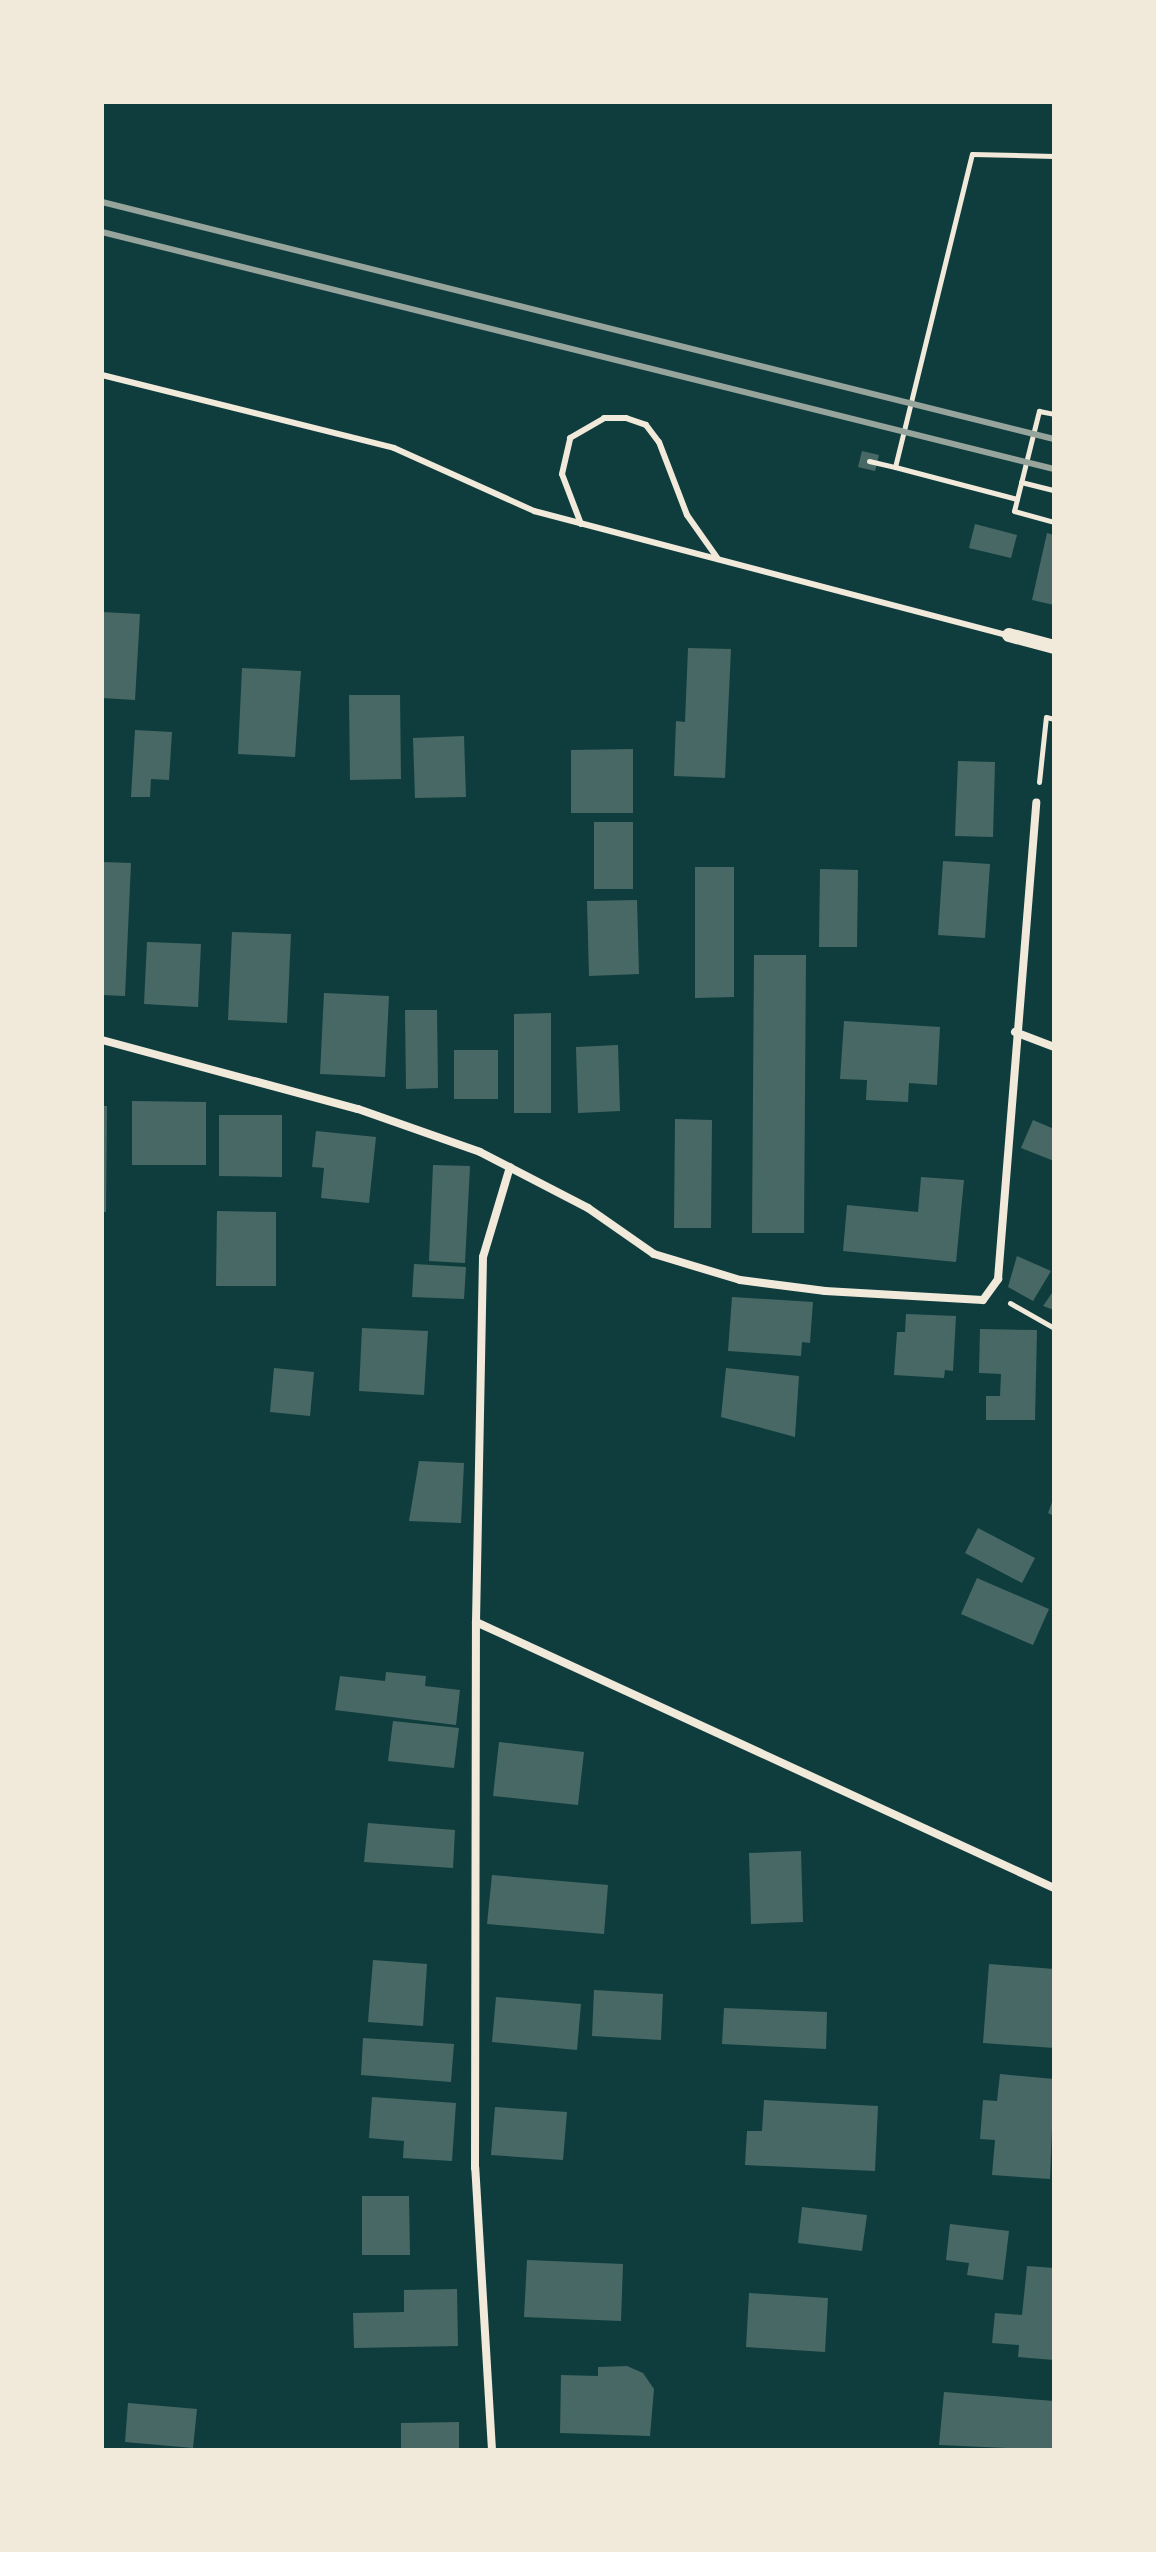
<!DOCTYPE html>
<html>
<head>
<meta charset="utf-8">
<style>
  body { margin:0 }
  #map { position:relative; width:1156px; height:2552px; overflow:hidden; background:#0f3d3e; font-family:"Titillium Web",sans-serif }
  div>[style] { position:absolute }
  .building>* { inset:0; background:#486865 }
  .path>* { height:5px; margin:-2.5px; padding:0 2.5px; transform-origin:2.5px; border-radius:2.5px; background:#f1e9da }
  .service>* { height:6px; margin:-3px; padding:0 3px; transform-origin:3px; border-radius:3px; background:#f1e9da }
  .minor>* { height:8px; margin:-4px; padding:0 4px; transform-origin:4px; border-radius:4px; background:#f1e9da }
  .tertiary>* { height:14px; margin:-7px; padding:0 7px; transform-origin:7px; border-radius:7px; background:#f1e9da }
  .rail>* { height:6px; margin:-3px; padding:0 3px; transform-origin:3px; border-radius:3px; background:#97a49c }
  span { translate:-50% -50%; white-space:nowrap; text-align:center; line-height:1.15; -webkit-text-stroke:6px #f1e9da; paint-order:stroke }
  .frame { position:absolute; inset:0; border:104px solid #f1e9da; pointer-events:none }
</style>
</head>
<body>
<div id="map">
  <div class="building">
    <div style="clip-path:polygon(862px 451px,879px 455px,875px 471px,858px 467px)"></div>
    <div style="clip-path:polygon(975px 524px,1017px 535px,1011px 558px,969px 548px)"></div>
    <div style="clip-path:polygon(1047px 533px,1054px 535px,1054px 605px,1032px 600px)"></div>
    <div style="clip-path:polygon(102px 612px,140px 614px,135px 700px,102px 698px)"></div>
    <div style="clip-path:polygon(688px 648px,731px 649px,725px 778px,674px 776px,676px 721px,685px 722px)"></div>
    <div style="clip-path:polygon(242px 668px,301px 671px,295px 757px,238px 754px)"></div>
    <div style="clip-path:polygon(349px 695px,400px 695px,401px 779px,350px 780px)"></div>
    <div style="clip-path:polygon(135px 730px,172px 732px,169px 780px,151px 779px,150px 797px,131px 797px)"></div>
    <div style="clip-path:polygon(464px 736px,466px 797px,415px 798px,413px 738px)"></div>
    <div style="clip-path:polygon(633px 749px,633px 813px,571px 813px,571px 750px)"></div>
    <div style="clip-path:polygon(958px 761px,995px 762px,993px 837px,955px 836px)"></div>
    <div style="clip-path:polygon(594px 822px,633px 822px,633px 889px,594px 889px)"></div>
    <div style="clip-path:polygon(943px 861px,990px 864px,985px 938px,938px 935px)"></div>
    <div style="clip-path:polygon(102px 862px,131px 863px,125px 996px,102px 995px)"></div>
    <div style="clip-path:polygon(695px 867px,734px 867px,734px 997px,695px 998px)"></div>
    <div style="clip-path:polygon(820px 869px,858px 870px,857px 947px,819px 947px)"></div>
    <div style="clip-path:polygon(637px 900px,639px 974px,589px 976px,587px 901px)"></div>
    <div style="clip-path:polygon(232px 932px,291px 934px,287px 1023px,228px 1020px)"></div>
    <div style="clip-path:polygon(147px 942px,201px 944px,198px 1007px,144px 1004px)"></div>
    <div style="clip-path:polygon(754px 955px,806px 955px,804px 1233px,752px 1233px)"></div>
    <div style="clip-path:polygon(324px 993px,389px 996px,385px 1077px,320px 1074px)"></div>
    <div style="clip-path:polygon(405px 1010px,437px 1010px,438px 1088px,406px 1089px)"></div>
    <div style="clip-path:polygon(551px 1013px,551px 1113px,514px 1113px,514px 1014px)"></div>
    <div style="clip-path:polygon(844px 1021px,940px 1027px,937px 1085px,909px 1083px,908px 1102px,866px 1100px,867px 1080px,840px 1079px)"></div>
    <div style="clip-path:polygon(618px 1045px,620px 1111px,578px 1113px,576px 1047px)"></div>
    <div style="clip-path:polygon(454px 1050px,498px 1050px,498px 1099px,454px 1099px)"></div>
    <div style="clip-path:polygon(132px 1101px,206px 1102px,206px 1165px,132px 1165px)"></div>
    <div style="clip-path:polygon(102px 1106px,107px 1106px,106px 1212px,102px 1212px)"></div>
    <div style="clip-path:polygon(219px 1115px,282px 1115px,282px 1177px,219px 1176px)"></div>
    <div style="clip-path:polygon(675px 1119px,712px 1120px,711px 1228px,674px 1228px)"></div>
    <div style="clip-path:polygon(1033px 1120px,1054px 1129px,1054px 1161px,1021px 1148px)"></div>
    <div style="clip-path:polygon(316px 1131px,376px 1137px,369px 1203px,321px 1198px,324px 1168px,312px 1167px)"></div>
    <div style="clip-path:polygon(433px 1165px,470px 1166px,465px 1263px,429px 1261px)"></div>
    <div style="clip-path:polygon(921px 1177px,964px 1180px,956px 1262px,843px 1251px,847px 1205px,918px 1212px)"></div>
    <div style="clip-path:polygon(217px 1211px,276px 1212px,276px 1286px,216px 1286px)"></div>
    <div style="clip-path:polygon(1017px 1256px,1051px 1271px,1033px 1301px,1008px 1287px)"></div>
    <div style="clip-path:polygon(414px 1264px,466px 1267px,464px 1299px,412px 1297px)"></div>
    <div style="clip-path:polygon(1054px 1290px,1054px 1310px,1043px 1306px)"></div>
    <div style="clip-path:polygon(732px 1297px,813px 1302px,810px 1343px,802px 1342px,801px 1356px,728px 1351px)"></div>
    <div style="clip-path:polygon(906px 1314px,956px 1316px,953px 1371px,945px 1370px,944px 1378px,894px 1375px,897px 1332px,905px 1332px)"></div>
    <div style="clip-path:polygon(362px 1328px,428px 1331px,424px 1395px,359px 1391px)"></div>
    <div style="clip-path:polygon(980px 1329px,1037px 1330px,1035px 1420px,986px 1420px,986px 1396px,1000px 1396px,1001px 1374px,979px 1373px)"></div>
    <div style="clip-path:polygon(274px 1368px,314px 1372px,310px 1416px,270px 1412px)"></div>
    <div style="clip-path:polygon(726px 1368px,799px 1376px,795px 1437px,721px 1417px)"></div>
    <div style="clip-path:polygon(419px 1461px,464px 1463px,461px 1523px,409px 1521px)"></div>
    <div style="clip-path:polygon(1054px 1497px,1054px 1516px,1048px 1513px)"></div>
    <div style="clip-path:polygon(978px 1528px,1035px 1558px,1022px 1583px,965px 1553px)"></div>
    <div style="clip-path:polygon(977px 1578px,1049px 1609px,1033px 1645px,961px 1614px)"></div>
    <div style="clip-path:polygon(386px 1672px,426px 1676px,425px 1686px,460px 1690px,456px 1725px,335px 1710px,340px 1676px,385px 1681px)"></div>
    <div style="clip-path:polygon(393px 1721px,459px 1728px,454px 1768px,388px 1761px)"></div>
    <div style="clip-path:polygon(499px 1742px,584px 1752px,578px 1805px,493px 1796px)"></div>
    <div style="clip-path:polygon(368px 1823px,455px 1830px,453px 1868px,364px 1862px)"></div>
    <div style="clip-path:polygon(801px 1851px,803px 1922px,751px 1924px,749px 1853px)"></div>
    <div style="clip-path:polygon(492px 1875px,608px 1885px,604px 1934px,487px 1924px)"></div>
    <div style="clip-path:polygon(373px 1960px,427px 1964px,423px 2026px,368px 2022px)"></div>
    <div style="clip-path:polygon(989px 1964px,1054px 1969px,1054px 2048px,983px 2043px)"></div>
    <div style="clip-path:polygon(594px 1990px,663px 1994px,661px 2040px,592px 2036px)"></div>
    <div style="clip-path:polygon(496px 1997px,581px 2004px,577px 2050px,492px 2042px)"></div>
    <div style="clip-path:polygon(724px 2008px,827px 2012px,826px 2049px,722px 2044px)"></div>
    <div style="clip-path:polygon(363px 2038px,454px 2044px,451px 2082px,361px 2075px)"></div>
    <div style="clip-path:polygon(1000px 2074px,1054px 2079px,1050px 2179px,992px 2175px,995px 2140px,980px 2139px,983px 2100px,997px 2101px)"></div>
    <div style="clip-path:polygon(372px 2097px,456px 2103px,452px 2161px,403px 2158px,404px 2141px,369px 2138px)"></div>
    <div style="clip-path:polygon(764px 2100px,878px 2106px,875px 2171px,745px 2165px,747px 2131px,762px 2131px)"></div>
    <div style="clip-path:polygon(495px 2107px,567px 2112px,563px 2160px,491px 2155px)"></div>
    <div style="clip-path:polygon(362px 2196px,409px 2196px,410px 2255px,362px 2255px)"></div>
    <div style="clip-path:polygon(802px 2207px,867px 2215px,862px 2251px,798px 2243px)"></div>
    <div style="clip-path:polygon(950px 2224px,1009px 2231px,1003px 2280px,967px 2275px,969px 2263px,946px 2260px)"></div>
    <div style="clip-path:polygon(527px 2260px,623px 2264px,621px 2321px,524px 2317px)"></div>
    <div style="clip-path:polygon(1027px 2266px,1054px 2268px,1054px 2360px,1018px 2357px,1019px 2345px,992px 2343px,995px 2313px,1022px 2315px)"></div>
    <div style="clip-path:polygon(457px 2289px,458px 2346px,354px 2348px,353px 2313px,404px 2312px,404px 2290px)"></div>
    <div style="clip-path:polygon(749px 2293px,828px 2298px,825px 2352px,746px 2347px)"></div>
    <div style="clip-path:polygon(627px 2366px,643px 2373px,654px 2389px,650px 2436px,560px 2433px,561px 2375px,598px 2376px,598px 2367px)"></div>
    <div style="clip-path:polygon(944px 2392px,1054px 2401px,1054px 2450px,939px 2445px)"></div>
    <div style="clip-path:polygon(128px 2403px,197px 2409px,193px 2448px,125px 2442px)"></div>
    <div style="clip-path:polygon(459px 2422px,459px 2450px,401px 2450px,401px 2423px)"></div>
  </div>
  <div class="path">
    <div style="left:869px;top:461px;width:27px;rotate:13deg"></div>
    <div style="left:895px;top:467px;width:322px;rotate:-76.2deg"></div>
    <div style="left:972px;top:154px;width:82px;rotate:1.4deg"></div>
    <div style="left:895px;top:467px;width:126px;rotate:14.7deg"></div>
    <div style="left:1017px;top:499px;width:12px;rotate:104deg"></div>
    <div style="left:1014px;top:511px;width:41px;rotate:15.4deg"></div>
    <div style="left:1021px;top:482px;width:34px;rotate:14deg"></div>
    <div style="left:1017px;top:499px;width:91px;rotate:-76deg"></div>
    <div style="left:1039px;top:411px;width:15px;rotate:11deg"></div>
    <div style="left:1039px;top:782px;width:65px;rotate:-83.9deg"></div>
    <div style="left:1046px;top:717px;width:8px;rotate:14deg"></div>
    <div style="left:1010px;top:1303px;width:51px;rotate:29.6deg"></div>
  </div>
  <div class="service">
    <div style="left:102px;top:375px;width:301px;rotate:14deg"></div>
    <div style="left:394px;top:448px;width:154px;rotate:24.2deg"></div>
    <div style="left:534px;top:511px;width:490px;rotate:14.7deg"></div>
    <div style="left:581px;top:524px;width:53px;rotate:-110.8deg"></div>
    <div style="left:562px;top:474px;width:37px;rotate:-77deg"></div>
    <div style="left:570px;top:438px;width:39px;rotate:-30deg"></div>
    <div style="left:604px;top:418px;width:22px"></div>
    <div style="left:626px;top:418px;width:21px;rotate:19deg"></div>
    <div style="left:646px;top:425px;width:21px;rotate:53deg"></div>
    <div style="left:659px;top:442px;width:78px;rotate:69deg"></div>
    <div style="left:687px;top:515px;width:54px;rotate:54.8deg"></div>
  </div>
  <div class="minor">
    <div style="left:1015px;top:1032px;width:42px;rotate:21deg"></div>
    <div style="left:102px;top:1040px;width:265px;rotate:15.1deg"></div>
    <div style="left:358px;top:1109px;width:129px;rotate:19.4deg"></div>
    <div style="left:480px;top:1152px;width:122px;rotate:27.4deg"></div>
    <div style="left:588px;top:1208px;width:80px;rotate:34.9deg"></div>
    <div style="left:654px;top:1254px;width:90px;rotate:16.8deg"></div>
    <div style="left:740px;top:1280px;width:86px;rotate:7.4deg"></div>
    <div style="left:825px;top:1291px;width:158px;rotate:3.3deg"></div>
    <div style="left:983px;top:1300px;width:26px;rotate:-54deg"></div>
    <div style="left:998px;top:1279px;width:478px;rotate:-85.4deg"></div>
    <div style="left:476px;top:1622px;width:636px;rotate:24.71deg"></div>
    <div style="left:492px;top:2450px;width:283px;rotate:-93.4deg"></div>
    <div style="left:475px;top:2168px;width:546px;rotate:-89.9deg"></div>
    <div style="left:476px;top:1622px;width:365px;rotate:-88.9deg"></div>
    <div style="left:483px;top:1257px;width:94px;rotate:-73.3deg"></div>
  </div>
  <div class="tertiary">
    <div style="left:1009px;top:635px;width:47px;rotate:14.9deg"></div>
  </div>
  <div class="rail">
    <div style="left:102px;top:202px;width:981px;rotate:13.98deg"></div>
    <div style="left:102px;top:232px;width:981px;rotate:13.98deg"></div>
  </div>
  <div class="frame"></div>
</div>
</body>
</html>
